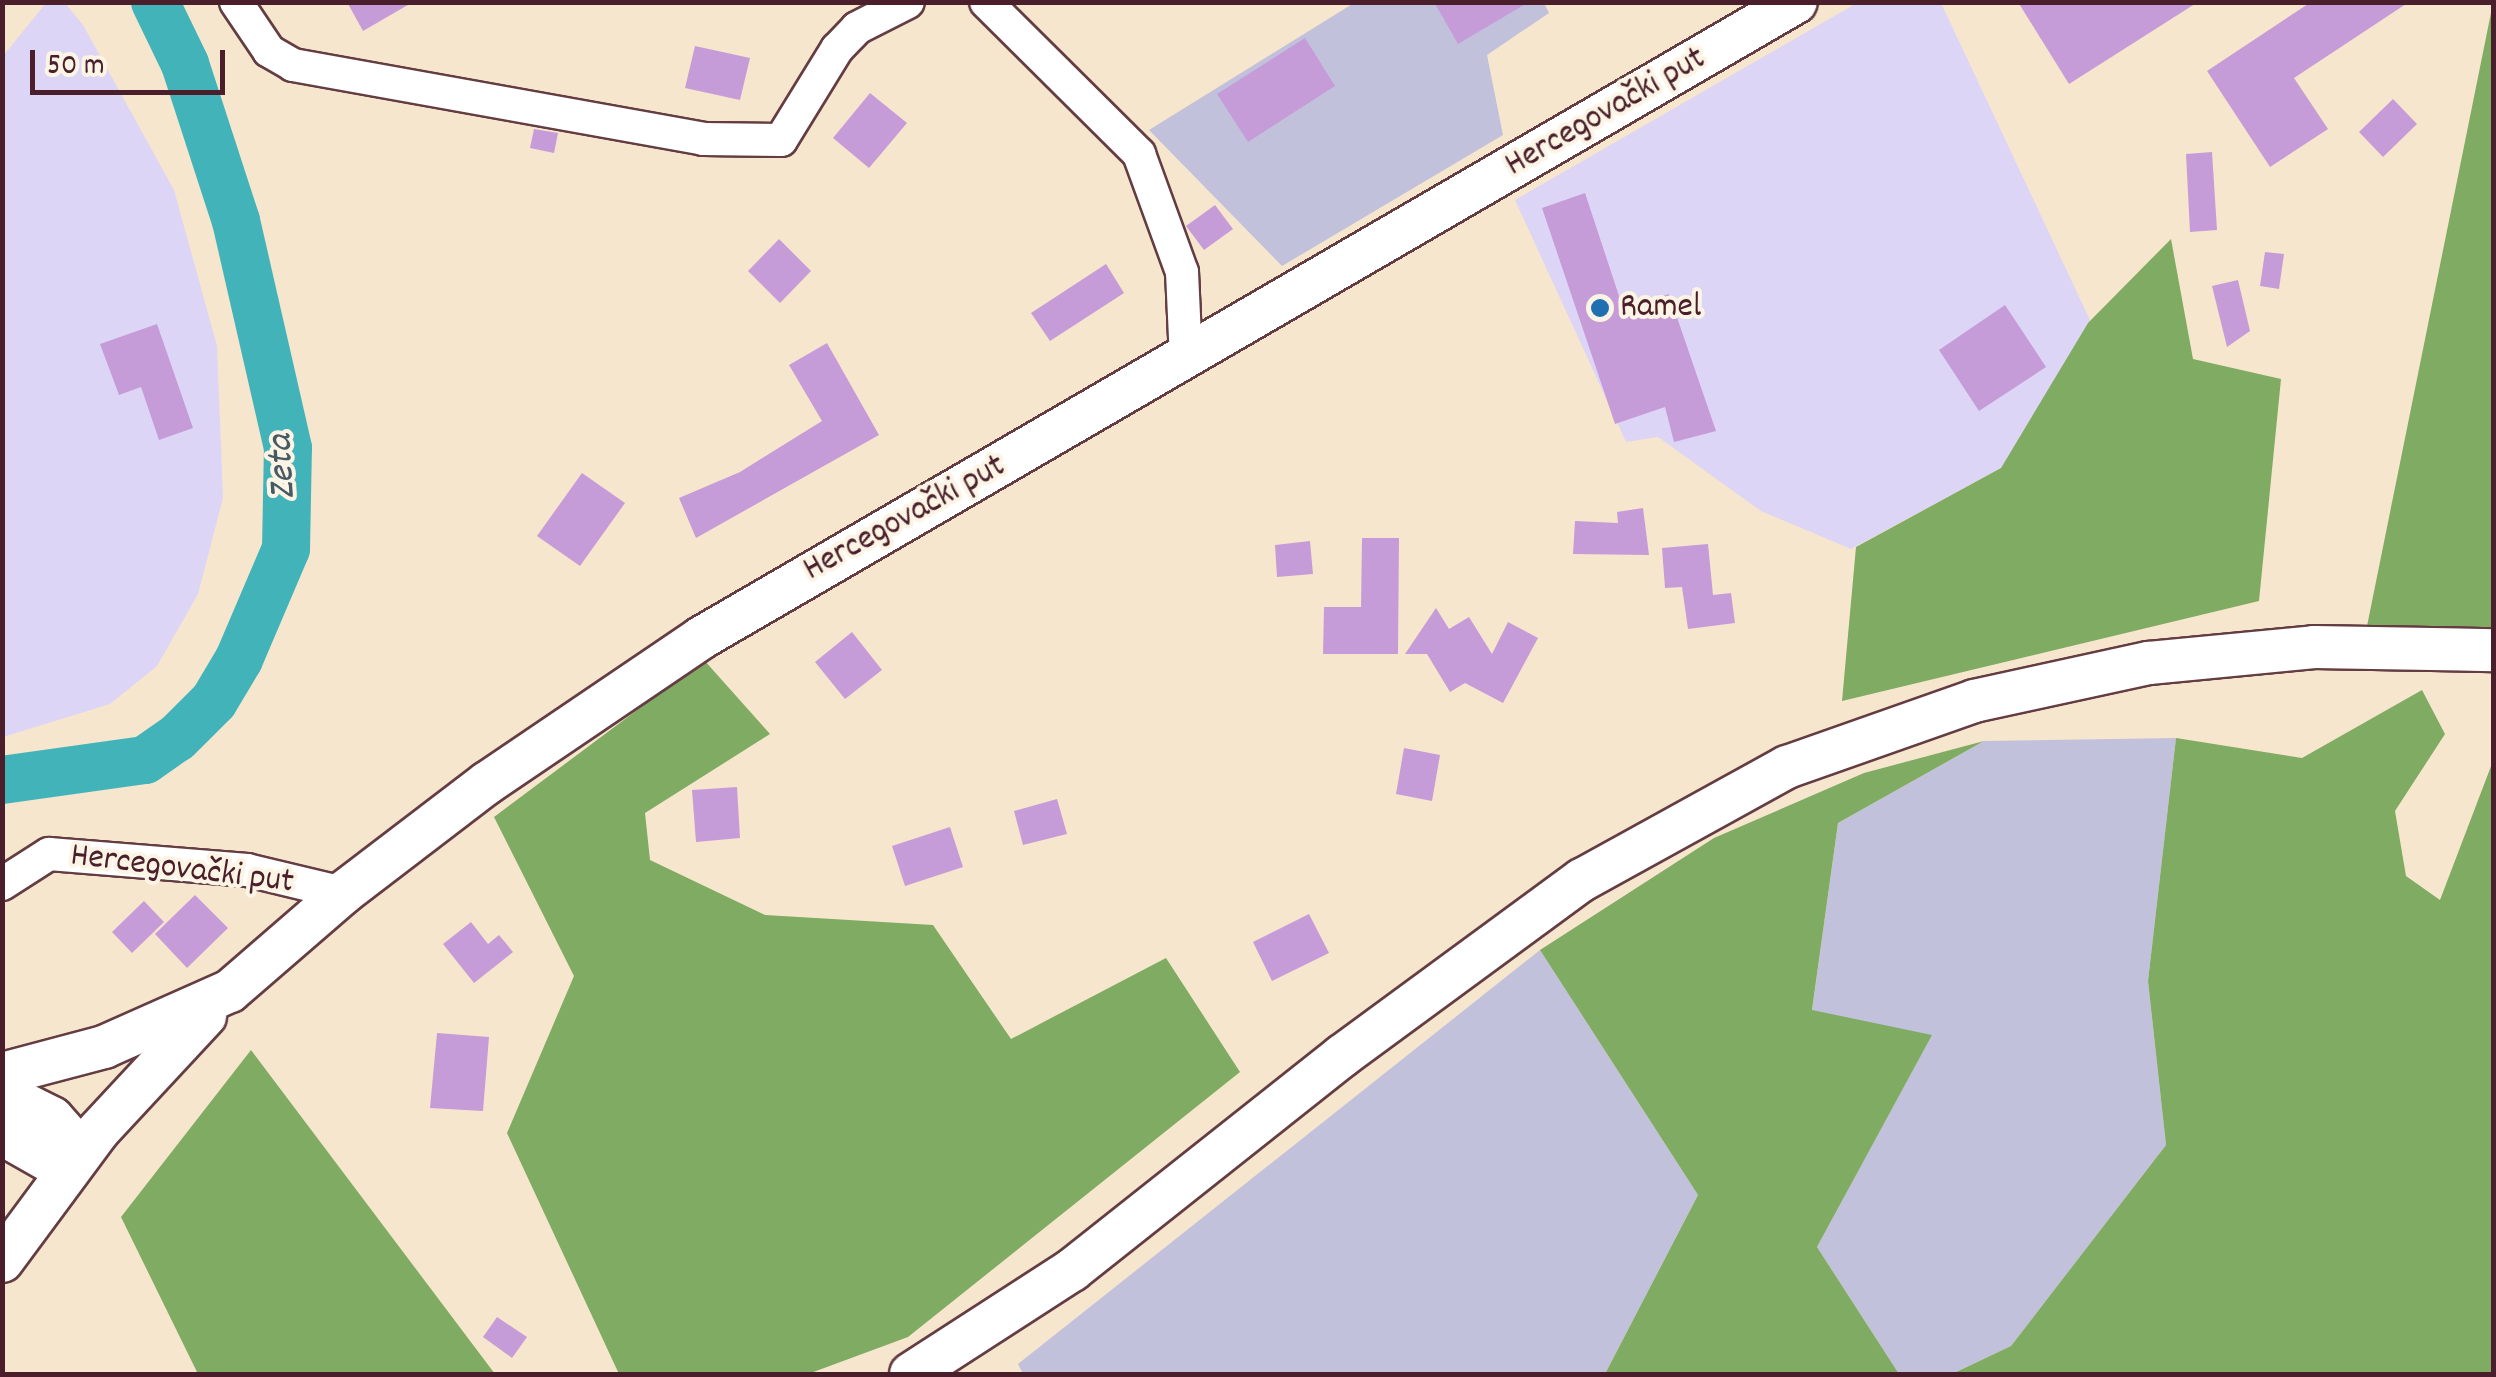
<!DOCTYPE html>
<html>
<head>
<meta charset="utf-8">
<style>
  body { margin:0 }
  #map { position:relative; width:2496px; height:1377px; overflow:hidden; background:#f6e6cd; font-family:Dekko,sans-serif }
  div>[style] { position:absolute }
  .built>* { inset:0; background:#ddd5f6 }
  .industrial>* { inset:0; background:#c2c1dc }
  .forest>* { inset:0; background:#80ab62 }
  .river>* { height:48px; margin:-24px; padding:0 24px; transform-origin:24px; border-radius:24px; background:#43b3ba }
  .building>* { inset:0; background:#c69cd8 }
  .roads { filter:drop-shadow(2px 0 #643d43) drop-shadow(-2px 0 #643d43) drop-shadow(0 2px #643d43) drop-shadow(0 -2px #643d43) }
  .minor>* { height:32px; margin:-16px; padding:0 16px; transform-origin:16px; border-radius:16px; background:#fff }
  .major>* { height:42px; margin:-21px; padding:0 21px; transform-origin:21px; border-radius:21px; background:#fff }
  .dots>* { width:28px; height:28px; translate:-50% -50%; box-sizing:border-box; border:5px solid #fcf5e5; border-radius:50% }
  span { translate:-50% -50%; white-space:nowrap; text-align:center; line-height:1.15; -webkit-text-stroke:8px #fcf5e5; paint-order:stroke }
  .street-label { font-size:35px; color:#4a1f2b }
  .poi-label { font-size:35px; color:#4a1f2b }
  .left { translate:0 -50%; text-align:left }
  .water-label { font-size:38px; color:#475a64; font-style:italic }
  .frame { position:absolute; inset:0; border:5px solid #4a1f2b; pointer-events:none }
  .scale { position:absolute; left:30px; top:50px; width:195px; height:45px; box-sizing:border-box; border:5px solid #4a1f2b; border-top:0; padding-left:12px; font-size:30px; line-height:35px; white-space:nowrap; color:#4a1f2b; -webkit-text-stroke:8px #fcf5e5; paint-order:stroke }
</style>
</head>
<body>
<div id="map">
  <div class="built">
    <div style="clip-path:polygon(46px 3px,65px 3px,83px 25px,174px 190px,217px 346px,223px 498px,198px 594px,157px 666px,110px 704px,3px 737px,3px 56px)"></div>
    <div style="clip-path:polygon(1857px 3px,1941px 3px,2090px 320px,2001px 468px,1851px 549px,1761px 511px,1658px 437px,1626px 442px,1515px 200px)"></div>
  </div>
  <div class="industrial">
    <div style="clip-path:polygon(1354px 3px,1544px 3px,1549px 13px,1487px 55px,1503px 135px,1282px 266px,1149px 130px)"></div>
    <div style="clip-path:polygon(2176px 738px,2148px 981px,2166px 1145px,2011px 1346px,1952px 1374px,1899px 1374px,1817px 1247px,1931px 1036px,1812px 1011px,1838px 823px,1984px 741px)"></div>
    <div style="clip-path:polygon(1540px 950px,1698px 1195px,1605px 1374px,1023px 1374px,1018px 1364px)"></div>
  </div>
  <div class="forest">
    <div style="clip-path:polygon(2493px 3px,2493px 651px,2363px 646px)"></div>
    <div style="clip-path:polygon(2171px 239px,2193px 359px,2281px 379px,2259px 601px,1842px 701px,1856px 547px,2001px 468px,2088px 323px)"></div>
    <div style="clip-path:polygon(704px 660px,770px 734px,645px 813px,650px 860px,765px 915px,933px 925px,1011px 1039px,1166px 958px,1240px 1072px,908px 1337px,808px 1374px,619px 1374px,507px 1133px,574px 976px,494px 817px)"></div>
    <div style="clip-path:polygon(2422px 690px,2445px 734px,2395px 811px,2406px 876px,2440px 900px,2493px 761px,2493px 1374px,1952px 1374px,2011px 1346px,2166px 1145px,2148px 981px,2176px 738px,2302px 758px)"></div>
    <div style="clip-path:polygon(1984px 741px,1838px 823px,1812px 1010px,1932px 1035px,1817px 1247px,1899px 1374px,1605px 1374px,1698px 1195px,1540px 950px,1714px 838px,1864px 773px)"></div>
    <div style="clip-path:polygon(251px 1050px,495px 1374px,198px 1374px,121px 1217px)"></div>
  </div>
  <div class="river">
    <div style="left:2px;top:780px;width:144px;rotate:-8deg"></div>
    <div style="left:145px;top:760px;width:39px;rotate:-35deg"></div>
    <div style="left:177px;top:738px;width:52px;rotate:-45deg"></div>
    <div style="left:214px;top:701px;width:49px;rotate:-59.2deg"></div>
    <div style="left:239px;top:659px;width:120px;rotate:-66.9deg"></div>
    <div style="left:286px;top:549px;width:101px;rotate:-88.9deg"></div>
    <div style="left:288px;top:448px;width:233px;rotate:-102.9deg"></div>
    <div style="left:236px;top:221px;width:165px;rotate:-108deg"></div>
    <div style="left:185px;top:64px;width:69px;rotate:-115.8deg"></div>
  </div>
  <div class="building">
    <div style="clip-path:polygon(347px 2px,413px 2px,363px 31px)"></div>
    <div style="clip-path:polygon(1434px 2px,1529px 2px,1458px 44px)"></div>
    <div style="clip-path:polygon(2018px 2px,2198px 2px,2069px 84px)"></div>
    <div style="clip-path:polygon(2311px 2px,2409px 2px,2294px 78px,2328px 129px,2270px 167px,2207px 71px)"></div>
    <div style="clip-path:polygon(1305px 38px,1335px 86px,1248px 142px,1217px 94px)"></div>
    <div style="clip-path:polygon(695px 46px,750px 58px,740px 100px,685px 88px)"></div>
    <div style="clip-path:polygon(870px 93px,907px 123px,869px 168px,833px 138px)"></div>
    <div style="clip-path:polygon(2393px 99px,2417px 124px,2383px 157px,2359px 132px)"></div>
    <div style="clip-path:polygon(534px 129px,558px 133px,554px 153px,530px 148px)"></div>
    <div style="clip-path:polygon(2212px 152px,2217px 230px,2190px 232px,2186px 154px)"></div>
    <div style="clip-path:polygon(1585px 193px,1623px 308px,1669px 294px,1716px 431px,1674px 442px,1665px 407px,1615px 424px,1542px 208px)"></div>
    <div style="clip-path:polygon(1215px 205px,1233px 229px,1204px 250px,1186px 226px)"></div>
    <div style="clip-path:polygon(779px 239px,811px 271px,780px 303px,748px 271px)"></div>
    <div style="clip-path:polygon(2265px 252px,2284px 254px,2279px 289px,2260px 286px)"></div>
    <div style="clip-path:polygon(1106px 264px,1124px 293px,1050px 341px,1031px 313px)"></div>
    <div style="clip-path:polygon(2238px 280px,2250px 331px,2227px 347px,2212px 286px)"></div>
    <div style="clip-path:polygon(2005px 305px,2046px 367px,1979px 411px,1939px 350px)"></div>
    <div style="clip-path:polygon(157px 324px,193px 428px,159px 440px,141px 387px,119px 395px,100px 344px)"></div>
    <div style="clip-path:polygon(827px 343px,879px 435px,696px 538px,679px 498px,740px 472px,822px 421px,789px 365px)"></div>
    <div style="clip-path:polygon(582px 473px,625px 503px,580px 566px,537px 536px)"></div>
    <div style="clip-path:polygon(1643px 508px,1649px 555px,1573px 554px,1575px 521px,1618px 523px,1617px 512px)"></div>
    <div style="clip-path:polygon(1362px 538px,1399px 538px,1398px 654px,1323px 654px,1324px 607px,1361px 607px)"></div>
    <div style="clip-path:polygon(1310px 541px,1313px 574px,1277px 577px,1275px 545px)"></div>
    <div style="clip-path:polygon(1708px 544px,1713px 595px,1731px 593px,1735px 623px,1688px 629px,1682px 587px,1665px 588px,1662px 548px)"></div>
    <div style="clip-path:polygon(1436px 608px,1449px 629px,1469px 617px,1492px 654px,1508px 622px,1538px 638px,1503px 703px,1465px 683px,1450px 692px,1427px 654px,1405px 654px)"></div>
    <div style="clip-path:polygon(852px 632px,882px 670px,845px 699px,815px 662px)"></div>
    <div style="clip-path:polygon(1404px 748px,1440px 755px,1432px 801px,1396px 794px)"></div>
    <div style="clip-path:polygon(737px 787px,740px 838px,696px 842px,692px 790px)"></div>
    <div style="clip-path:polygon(1057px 799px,1067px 834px,1023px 845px,1014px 811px)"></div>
    <div style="clip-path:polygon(950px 827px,963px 867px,905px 886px,892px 846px)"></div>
    <div style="clip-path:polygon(195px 895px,228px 928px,187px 968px,155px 934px)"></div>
    <div style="clip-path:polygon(144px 901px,164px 922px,132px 953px,112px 932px)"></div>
    <div style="clip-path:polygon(1309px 914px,1329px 953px,1272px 981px,1253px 942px)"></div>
    <div style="clip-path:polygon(471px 922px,488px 944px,499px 935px,513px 952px,474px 983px,443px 944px)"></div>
    <div style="clip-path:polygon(437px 1033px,489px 1037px,483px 1111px,430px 1108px)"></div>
    <div style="clip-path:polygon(497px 1317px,527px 1337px,512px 1358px,483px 1337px)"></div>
  </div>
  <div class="roads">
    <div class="minor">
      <div style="left:236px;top:2px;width:59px;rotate:56deg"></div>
      <div style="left:269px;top:51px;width:28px;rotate:30deg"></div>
      <div style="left:293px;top:65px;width:417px;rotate:10.2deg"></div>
      <div style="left:703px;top:139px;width:78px;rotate:0.7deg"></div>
      <div style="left:781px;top:140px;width:107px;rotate:-58.4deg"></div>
      <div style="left:837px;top:49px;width:29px;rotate:-46deg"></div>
      <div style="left:857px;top:28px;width:57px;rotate:-27deg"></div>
      <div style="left:986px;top:2px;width:216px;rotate:44.8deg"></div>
      <div style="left:1139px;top:154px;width:126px;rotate:70deg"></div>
      <div style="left:1182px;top:272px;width:89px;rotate:87.4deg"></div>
      <div style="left:2px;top:884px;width:56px;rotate:-32.6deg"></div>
      <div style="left:49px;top:854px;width:199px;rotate:4.6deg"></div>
      <div style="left:247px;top:870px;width:99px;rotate:13.5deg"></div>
    </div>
    <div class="major">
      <div style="left:2px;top:1074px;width:106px;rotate:-14.8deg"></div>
      <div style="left:104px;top:1047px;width:138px;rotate:-24deg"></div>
      <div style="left:230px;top:991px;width:150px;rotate:-40.9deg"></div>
      <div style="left:343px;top:893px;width:181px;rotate:-37.4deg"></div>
      <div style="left:487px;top:783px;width:258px;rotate:-34.1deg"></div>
      <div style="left:701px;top:638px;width:1266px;rotate:-30.15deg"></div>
      <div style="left:2px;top:1093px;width:56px;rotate:26.6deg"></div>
      <div style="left:52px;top:1118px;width:45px;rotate:48.6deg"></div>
      <div style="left:2px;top:1134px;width:75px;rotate:29.6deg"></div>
      <div style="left:2px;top:1261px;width:163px;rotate:-53.5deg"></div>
      <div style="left:99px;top:1130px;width:156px;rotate:-47.1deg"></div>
      <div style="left:911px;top:1374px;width:192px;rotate:-32.9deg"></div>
      <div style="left:1072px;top:1270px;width:345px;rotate:-38.4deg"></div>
      <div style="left:1342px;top:1056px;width:298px;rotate:-36.3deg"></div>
      <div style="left:1582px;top:880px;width:234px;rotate:-28.9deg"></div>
      <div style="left:1787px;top:767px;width:198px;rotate:-19.4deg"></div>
      <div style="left:1974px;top:701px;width:179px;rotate:-12.3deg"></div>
      <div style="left:2149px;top:663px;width:166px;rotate:-5.5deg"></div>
      <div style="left:2314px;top:647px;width:180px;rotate:1deg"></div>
    </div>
  </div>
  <div class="dots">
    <div style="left:1600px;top:308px;background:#1f6fb2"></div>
  </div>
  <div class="street-label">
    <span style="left:1606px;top:113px;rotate:-30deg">Hercegovački put</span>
    <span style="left:905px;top:519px;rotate:-29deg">Hercegovački put</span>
    <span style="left:182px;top:870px;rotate:7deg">Hercegovački put</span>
  </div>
  <div class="poi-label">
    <span class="left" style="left:1620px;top:308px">Ramel</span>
  </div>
  <div class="water-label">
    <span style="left:284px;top:467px;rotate:-93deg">Zeta</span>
  </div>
  <div class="frame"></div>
  <div class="scale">50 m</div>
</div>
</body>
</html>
